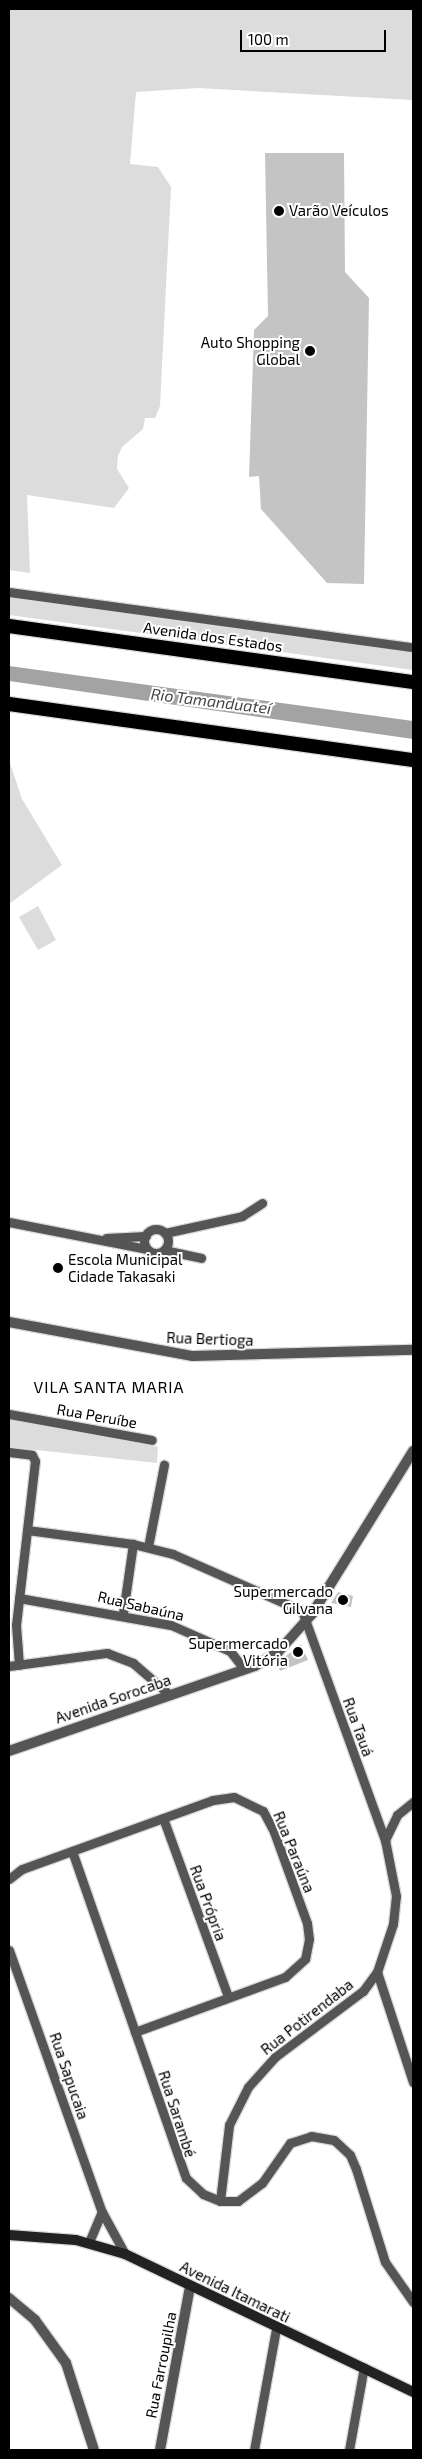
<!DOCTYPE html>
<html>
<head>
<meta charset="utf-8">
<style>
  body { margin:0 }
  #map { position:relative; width:422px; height:2459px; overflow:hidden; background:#fff; font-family:"Exo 2",sans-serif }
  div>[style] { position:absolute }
  .green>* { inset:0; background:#dcdcdc }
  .water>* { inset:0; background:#a3a3a3 }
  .building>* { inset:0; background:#c4c4c4 }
  .roads { filter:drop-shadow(1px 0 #dbdbdb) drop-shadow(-1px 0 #dbdbdb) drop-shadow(0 1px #dbdbdb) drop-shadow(0 -1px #dbdbdb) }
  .minor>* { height:9px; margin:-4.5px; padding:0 4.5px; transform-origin:4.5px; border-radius:4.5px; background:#555 }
  .minor>.ring { margin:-4.5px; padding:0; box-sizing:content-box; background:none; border:9px solid #555; border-radius:50% }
  .tertiary>* { height:10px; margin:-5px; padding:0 5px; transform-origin:5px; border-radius:5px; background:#555 }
  .secondary>* { height:10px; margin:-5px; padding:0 5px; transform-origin:5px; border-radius:5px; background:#222 }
  .trunk>* { height:14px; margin:-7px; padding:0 7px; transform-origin:7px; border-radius:7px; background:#000 }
  .dots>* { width:14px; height:14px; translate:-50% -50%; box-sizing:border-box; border:2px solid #fff; border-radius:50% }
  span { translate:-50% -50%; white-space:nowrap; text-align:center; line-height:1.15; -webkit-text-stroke:4px #fff; paint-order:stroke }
  .poi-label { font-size:15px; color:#000 }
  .left { translate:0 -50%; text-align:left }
  .right { translate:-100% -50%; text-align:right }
  .street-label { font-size:15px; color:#000 }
  .water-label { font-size:16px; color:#444; font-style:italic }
  .neighbourhood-label { font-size:16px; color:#000; letter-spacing:1px }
  .frame { position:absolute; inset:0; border:10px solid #000; pointer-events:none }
  .scale { position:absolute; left:240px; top:30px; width:146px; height:22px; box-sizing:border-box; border:2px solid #000; border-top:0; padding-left:6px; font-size:15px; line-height:18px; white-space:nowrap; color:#000; -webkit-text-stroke:4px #fff; paint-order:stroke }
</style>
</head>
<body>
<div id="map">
  <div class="green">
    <div style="clip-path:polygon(9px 9px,413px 9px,413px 100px,198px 88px,136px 92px,130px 164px,158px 167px,171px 187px,160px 406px,155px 418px,145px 418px,143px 429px,122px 447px,118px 456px,117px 469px,129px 488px,114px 508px,27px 495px,30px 573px,9px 570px)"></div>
    <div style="clip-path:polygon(9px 598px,413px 653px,413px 670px,9px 615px)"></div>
    <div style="clip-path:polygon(9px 760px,22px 799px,62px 865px,9px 904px)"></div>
    <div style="clip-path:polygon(38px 906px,56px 940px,38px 950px,19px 917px)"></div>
    <div style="clip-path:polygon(9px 1419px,158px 1447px,157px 1463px,9px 1447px)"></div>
  </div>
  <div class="water">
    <div style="clip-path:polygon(9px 666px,413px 721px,413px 739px,9px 681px)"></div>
  </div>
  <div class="building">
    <div style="clip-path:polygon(265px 153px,344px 153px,345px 272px,369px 298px,364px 584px,327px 583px,261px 509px,259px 476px,249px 477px,254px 330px,268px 316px)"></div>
    <div style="clip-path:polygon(338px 1592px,353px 1596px,351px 1607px,331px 1603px)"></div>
    <div style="clip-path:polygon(301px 1644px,308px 1660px,280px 1671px,277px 1663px)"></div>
  </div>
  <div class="roads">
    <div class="minor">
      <div style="left:9px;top:592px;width:408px;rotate:7.8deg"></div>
      <div style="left:9px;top:1222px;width:141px;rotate:11.1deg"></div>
      <div class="ring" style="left:144px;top:1229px;width:15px;height:15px"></div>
      <div style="left:165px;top:1233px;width:79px;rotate:-12.4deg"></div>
      <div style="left:242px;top:1216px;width:24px;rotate:-33deg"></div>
      <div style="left:106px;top:1238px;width:40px;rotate:-2.9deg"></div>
      <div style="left:164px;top:1250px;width:38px;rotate:12deg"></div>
      <div style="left:9px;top:1414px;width:145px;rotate:10.3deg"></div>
      <div style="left:9px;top:1452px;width:23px;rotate:7deg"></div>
      <div style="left:32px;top:1455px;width:7px;rotate:63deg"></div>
      <div style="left:35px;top:1461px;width:165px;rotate:96.6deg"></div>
      <div style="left:16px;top:1625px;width:40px;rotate:85.7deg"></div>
      <div style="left:27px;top:1530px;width:107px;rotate:7.5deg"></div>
      <div style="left:133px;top:1544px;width:41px;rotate:14deg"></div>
      <div style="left:173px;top:1554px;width:141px;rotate:23.8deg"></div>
      <div style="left:302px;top:1611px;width:244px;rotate:70.1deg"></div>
      <div style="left:148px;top:1547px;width:84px;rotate:-79deg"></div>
      <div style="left:19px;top:1598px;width:154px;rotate:10.1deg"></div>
      <div style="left:171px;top:1625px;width:64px;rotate:23.8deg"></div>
      <div style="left:230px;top:1651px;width:23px;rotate:52deg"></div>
      <div style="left:123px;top:1613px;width:70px;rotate:-81.8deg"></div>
      <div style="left:9px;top:1666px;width:99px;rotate:-7.6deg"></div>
      <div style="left:107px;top:1653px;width:28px;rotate:21deg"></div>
      <div style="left:133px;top:1663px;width:49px;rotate:40.9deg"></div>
      <div style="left:163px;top:1818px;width:190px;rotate:70deg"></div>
      <div style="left:72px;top:1851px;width:346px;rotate:70.8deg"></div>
      <div style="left:186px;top:2178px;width:23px;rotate:43deg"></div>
      <div style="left:203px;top:2194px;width:18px;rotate:22deg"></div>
      <div style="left:220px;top:2201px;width:18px"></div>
      <div style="left:238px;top:2201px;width:30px;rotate:-37deg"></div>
      <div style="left:262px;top:2183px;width:49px;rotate:-55deg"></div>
      <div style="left:290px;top:2143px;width:22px;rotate:-18deg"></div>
      <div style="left:311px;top:2136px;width:23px;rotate:10deg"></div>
      <div style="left:334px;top:2140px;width:22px;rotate:43deg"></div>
      <div style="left:350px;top:2155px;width:15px;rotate:67deg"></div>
      <div style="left:356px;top:2169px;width:97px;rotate:72.7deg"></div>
      <div style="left:385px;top:2262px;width:49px;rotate:55deg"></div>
      <div style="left:9px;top:1879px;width:16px;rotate:-38deg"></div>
      <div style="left:22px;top:1869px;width:203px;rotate:-19.9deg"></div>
      <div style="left:213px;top:1800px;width:21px;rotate:-8deg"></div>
      <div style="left:234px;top:1797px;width:32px;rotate:26deg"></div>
      <div style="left:263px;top:1811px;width:24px;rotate:62deg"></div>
      <div style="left:274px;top:1832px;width:97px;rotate:70.1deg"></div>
      <div style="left:307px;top:1923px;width:16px;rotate:83deg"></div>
      <div style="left:309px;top:1939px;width:20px;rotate:101deg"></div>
      <div style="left:305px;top:1959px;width:27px;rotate:138deg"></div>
      <div style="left:285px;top:1977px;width:160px;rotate:159.9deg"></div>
      <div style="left:9px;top:1950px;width:278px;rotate:70.5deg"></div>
      <div style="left:102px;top:2212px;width:48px;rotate:61.3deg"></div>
      <div style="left:377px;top:1972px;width:116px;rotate:71.9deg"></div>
      <div style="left:220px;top:2201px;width:77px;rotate:-83.2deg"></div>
      <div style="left:229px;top:2125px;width:42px;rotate:-63.4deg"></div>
      <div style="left:248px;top:2087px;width:40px;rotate:-48deg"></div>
      <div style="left:275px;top:2057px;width:110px;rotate:-36.9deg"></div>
      <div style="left:363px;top:1991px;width:24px;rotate:-54deg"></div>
      <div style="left:377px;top:1972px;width:51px;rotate:-71.6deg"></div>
      <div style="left:393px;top:1924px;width:28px;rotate:-84deg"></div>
      <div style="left:396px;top:1896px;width:57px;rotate:-101.1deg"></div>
      <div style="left:385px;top:1840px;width:28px;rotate:-64deg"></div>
      <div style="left:397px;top:1815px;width:21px;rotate:-39deg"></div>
      <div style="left:89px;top:2242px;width:33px;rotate:-67deg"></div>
      <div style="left:254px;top:2450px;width:123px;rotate:-79.7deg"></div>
      <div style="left:349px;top:2450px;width:84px;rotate:-79.8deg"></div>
    </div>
    <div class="tertiary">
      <div style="left:9px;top:1322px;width:187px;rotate:10.5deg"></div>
      <div style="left:193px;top:1356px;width:220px;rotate:-1.6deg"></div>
      <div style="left:9px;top:1751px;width:260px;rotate:-19.1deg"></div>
      <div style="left:255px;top:1666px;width:27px;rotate:-31deg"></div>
      <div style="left:278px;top:1652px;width:51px;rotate:-48.2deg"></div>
      <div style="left:312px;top:1614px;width:192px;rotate:-58.2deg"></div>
      <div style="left:9px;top:2298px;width:34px;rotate:40deg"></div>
      <div style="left:35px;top:2320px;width:53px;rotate:54.2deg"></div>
      <div style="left:66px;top:2363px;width:91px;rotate:72.2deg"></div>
      <div style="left:160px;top:2450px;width:167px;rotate:-79.6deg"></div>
    </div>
    <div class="secondary">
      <div style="left:9px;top:2235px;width:67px;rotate:4.3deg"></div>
      <div style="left:76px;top:2240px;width:51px;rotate:15.9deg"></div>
      <div style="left:125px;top:2254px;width:319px;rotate:25.6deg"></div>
    </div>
    <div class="trunk">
      <div style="left:9px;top:626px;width:408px;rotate:7.9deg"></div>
      <div style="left:9px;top:704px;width:408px;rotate:7.9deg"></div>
    </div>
  </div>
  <div class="dots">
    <div style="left:279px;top:211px;background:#000"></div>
    <div style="left:310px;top:351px;background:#000"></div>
    <div style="left:58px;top:1268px;background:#000"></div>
    <div style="left:343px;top:1600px;background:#000"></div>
    <div style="left:298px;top:1652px;background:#000"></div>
  </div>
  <div class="poi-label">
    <span class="left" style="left:289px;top:211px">Varão Veículos</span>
    <span class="right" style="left:300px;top:351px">Auto Shopping<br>Global</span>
    <span class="left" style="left:68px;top:1268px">Escola Municipal<br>Cidade Takasaki</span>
    <span class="right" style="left:333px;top:1600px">Supermercado<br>Gilvana</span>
    <span class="right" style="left:288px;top:1652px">Supermercado<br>Vitória</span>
  </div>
  <div class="street-label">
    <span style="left:213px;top:637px;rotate:8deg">Avenida dos Estados</span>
    <span style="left:210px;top:1339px;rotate:2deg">Rua Bertioga</span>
    <span style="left:97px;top:1416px;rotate:10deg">Rua Peruíbe</span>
    <span style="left:141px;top:1606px;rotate:13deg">Rua Sabaúna</span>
    <span style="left:113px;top:1699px;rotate:-19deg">Avenida Sorocaba</span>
    <span style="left:358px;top:1727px;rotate:70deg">Rua Tauá</span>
    <span style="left:294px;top:1852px;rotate:68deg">Rua Paraúna</span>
    <span style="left:208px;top:1903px;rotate:70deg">Rua Própria</span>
    <span style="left:307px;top:2017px;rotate:-38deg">Rua Potirendaba</span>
    <span style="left:69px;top:2076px;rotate:71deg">Rua Sapucaia</span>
    <span style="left:177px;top:2114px;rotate:72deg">Rua Sarambé</span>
    <span style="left:235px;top:2292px;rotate:26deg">Avenida Itamarati</span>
    <span style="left:161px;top:2365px;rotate:-79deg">Rua Farroupilha</span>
  </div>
  <div class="water-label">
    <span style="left:211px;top:701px;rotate:7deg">Rio Tamanduateí</span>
  </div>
  <div class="neighbourhood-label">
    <span style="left:109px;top:1387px">VILA SANTA MARIA</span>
  </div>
  <div class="frame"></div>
  <div class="scale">100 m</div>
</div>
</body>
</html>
